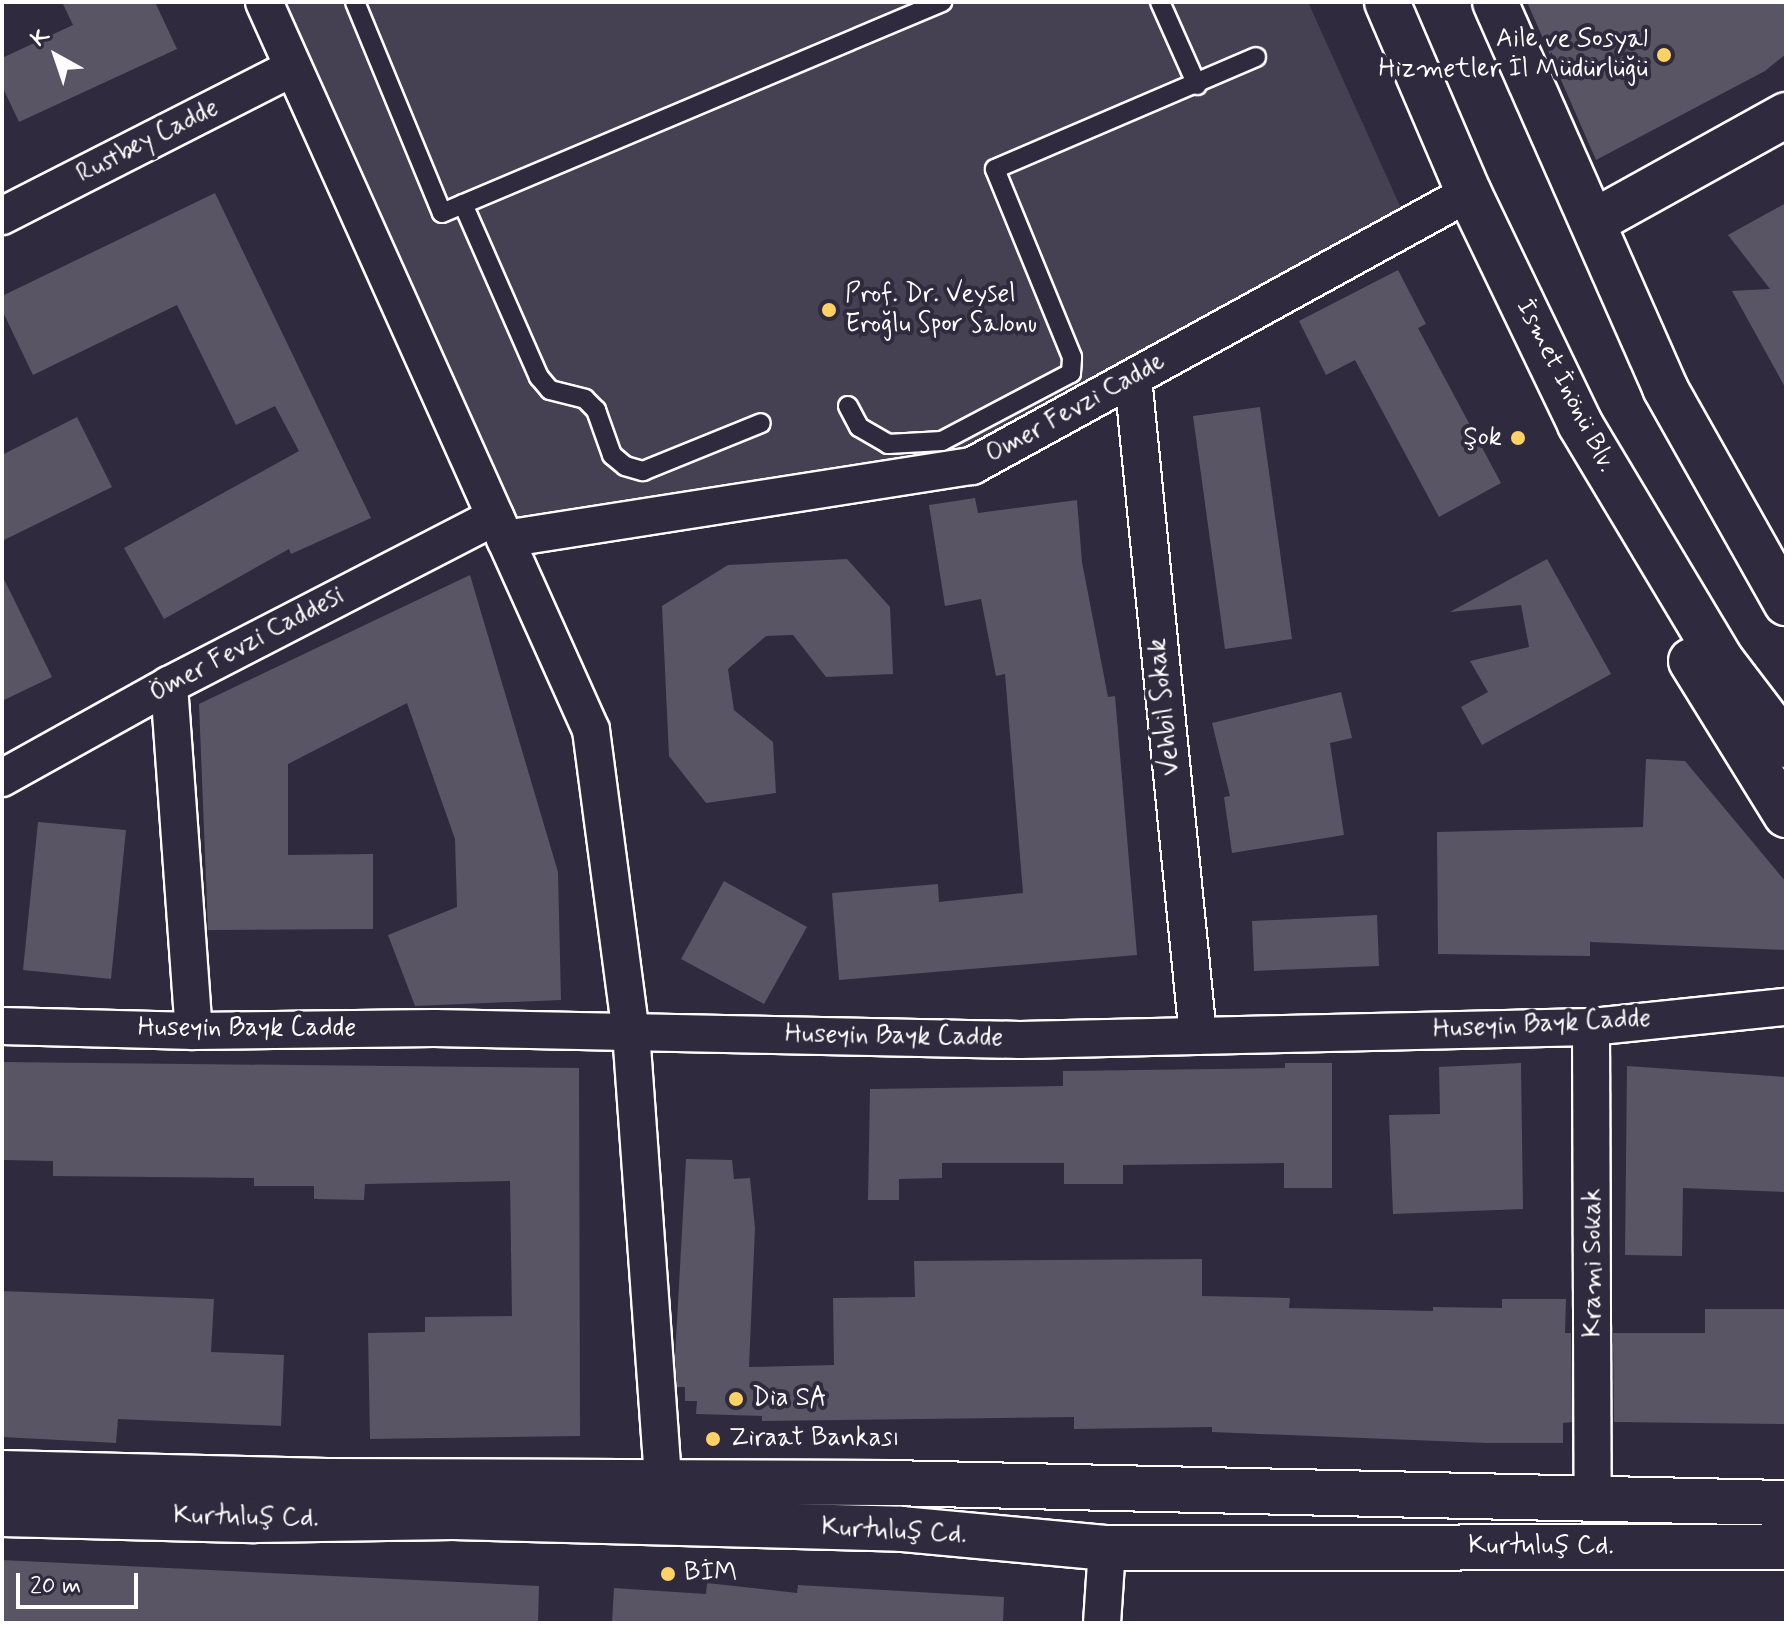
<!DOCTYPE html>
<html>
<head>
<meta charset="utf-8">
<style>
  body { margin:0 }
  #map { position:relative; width:1788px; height:1625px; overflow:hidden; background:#2f2a3d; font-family:Mynerve,sans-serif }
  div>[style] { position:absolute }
  .green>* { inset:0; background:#464152 }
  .building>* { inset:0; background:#595564 }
  .roads { filter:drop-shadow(2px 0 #fff) drop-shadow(-2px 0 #fff) drop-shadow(0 2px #fff) drop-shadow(0 -2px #fff) }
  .service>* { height:18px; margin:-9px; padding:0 9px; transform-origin:9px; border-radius:9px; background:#2f2a3d }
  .minor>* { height:36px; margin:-18px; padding:0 18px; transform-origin:18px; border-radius:18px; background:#2f2a3d }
  .tertiary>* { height:44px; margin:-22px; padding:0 22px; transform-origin:22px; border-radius:22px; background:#2f2a3d }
  .secondary>* { height:44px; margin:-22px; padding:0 22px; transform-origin:22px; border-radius:22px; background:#2f2a3d }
  .primary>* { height:44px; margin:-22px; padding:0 22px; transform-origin:22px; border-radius:22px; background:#2f2a3d }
  .dots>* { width:22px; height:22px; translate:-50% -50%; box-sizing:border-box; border:4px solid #2f2a3d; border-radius:50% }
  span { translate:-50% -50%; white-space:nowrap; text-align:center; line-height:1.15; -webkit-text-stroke:8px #2f2a3d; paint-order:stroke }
  .poi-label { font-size:26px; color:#fff }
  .right { translate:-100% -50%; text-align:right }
  .left { translate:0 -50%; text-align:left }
  .street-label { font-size:26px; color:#fff }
  .frame { position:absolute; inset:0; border:4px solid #fff; pointer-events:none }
  .north { position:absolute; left:16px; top:16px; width:80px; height:80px; -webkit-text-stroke:6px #2f2a3d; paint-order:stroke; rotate:320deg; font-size:22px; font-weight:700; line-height:32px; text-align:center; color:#fff }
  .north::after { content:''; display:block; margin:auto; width:28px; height:36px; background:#fff; clip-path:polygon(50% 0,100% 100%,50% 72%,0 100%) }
  .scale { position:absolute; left:16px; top:1573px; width:122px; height:36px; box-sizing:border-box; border:4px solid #fff; border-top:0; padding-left:10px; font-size:24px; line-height:28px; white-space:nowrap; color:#fff; -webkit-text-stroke:6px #2f2a3d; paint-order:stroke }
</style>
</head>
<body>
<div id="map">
  <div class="green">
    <div style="clip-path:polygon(264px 2px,1308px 2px,1409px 226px,972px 466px,505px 539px)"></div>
  </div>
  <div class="building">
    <div style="clip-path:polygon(62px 2px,155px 2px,177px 49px,19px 122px,2px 86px,2px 58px,73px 25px)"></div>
    <div style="clip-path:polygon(1527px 2px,1786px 2px,1786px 54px,1765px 71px,1596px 160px)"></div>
    <div style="clip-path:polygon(215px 193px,371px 518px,291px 554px,289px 549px,164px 619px,124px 548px,299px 451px,275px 406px,236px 425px,177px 305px,33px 375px,2px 310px,2px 296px)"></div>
    <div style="clip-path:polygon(1786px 203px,1786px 389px,1732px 291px,1770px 289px,1728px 235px)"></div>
    <div style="clip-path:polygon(1398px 270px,1426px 324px,1418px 328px,1501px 483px,1439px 517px,1355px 360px,1326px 375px,1299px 321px)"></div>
    <div style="clip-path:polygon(1260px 407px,1292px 639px,1225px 649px,1193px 416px)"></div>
    <div style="clip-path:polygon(77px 417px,112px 487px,2px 541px,2px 455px)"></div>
    <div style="clip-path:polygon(975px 498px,978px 513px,1077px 500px,1082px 562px,1108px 697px,1115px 696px,1137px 955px,839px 980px,832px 893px,938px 884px,939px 902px,1023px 893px,1005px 674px,996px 676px,981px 599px,945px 606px,929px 505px)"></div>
    <div style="clip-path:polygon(847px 559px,890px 607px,893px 674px,826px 677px,793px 635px,766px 636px,728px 669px,734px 710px,773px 742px,776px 793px,706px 803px,669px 756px,662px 606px,728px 565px)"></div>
    <div style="clip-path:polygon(1547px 559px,1611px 674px,1482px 745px,1461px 707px,1488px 692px,1470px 661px,1529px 647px,1521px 605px,1450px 612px)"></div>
    <div style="clip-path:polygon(2px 575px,52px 677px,2px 701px)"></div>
    <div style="clip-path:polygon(470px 575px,558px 872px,561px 1000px,415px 1006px,388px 935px,457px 907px,455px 839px,407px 703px,288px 764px,288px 855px,373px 854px,373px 929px,208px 930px,199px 704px)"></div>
    <div style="clip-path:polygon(1341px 692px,1352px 738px,1330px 743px,1344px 835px,1232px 853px,1224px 797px,1230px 796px,1212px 723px)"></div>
    <div style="clip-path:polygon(1646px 759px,1685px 761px,1786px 882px,1786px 950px,1590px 942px,1590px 956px,1438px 954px,1437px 832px,1643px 827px)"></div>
    <div style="clip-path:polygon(38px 822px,126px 830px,111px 979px,23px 970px)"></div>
    <div style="clip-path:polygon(724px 881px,807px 927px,764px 1004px,681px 959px)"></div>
    <div style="clip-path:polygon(1377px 915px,1379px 966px,1254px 971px,1252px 921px)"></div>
    <div style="clip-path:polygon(2px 1062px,579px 1068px,580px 1436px,370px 1439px,368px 1333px,425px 1332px,425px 1317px,512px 1316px,510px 1181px,365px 1184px,364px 1200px,314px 1199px,314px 1186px,254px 1186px,254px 1178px,53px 1176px,53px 1161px,2px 1160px)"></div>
    <div style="clip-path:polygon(1285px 1063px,1332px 1063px,1332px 1188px,1284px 1188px,1284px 1163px,1123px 1165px,1123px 1184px,1064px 1184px,1064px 1163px,942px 1163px,942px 1178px,899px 1179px,899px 1200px,868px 1200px,870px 1089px,1063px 1086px,1063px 1071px,1285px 1068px)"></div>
    <div style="clip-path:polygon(1521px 1063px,1523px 1209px,1393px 1214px,1389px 1115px,1440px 1114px,1439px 1067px)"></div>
    <div style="clip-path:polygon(1627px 1066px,1786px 1077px,1786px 1192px,1683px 1188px,1682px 1256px,1625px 1255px)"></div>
    <div style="clip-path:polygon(686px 1159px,732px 1160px,734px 1179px,750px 1178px,755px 1228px,749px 1367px,834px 1365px,833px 1298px,915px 1297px,914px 1261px,1202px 1259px,1202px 1296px,1290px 1298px,1289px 1308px,1433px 1311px,1433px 1307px,1502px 1308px,1502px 1299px,1566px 1299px,1565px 1333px,1571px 1333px,1572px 1422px,1563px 1423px,1563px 1443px,1487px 1443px,1212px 1432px,1212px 1427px,1074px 1429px,1074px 1417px,762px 1421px,762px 1416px,696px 1414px,697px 1401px,685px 1401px,685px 1387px,677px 1387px,675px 1357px)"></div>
    <div style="clip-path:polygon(2px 1291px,214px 1299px,211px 1352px,284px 1355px,281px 1426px,118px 1419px,116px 1443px,2px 1437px)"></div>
    <div style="clip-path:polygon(1705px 1309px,1786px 1309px,1786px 1424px,1614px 1422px,1613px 1333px,1705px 1333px)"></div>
    <div style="clip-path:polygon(2px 1560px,539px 1586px,538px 1623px,2px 1623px)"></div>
    <div style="clip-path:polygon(707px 1583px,797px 1593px,798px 1585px,1004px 1597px,1003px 1623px,612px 1623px,614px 1588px,706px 1594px)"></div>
  </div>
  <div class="roads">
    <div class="service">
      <div style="left:355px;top:2px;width:228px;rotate:67.6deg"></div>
      <div style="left:442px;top:213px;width:543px;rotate:-22.88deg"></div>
      <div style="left:1160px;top:2px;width:91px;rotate:66deg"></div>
      <div style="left:463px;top:204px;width:189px;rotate:66.3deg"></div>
      <div style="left:539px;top:377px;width:17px;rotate:50deg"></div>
      <div style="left:550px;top:390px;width:36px;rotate:14deg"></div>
      <div style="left:585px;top:399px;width:16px;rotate:45deg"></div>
      <div style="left:596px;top:410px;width:48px;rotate:70.4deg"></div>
      <div style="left:612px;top:455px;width:17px;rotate:40deg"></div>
      <div style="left:625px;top:466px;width:19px;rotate:16deg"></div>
      <div style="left:643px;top:471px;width:127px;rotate:-22.1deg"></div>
      <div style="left:848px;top:406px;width:24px;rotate:62deg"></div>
      <div style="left:859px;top:427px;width:34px;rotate:30deg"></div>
      <div style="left:888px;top:444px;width:54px;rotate:-3.2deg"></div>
      <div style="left:942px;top:441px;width:146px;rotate:-27.8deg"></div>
      <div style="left:1071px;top:373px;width:16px;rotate:-86deg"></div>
      <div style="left:1072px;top:357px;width:203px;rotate:-112.3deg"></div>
      <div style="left:995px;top:169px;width:284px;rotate:-23.2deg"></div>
    </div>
    <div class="minor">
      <div style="left:264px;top:2px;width:798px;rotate:65.81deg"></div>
      <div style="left:591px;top:730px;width:305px;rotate:82.5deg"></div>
      <div style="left:631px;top:1032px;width:452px;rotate:85.9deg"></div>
      <div style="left:2px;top:216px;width:326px;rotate:-27deg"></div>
      <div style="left:1133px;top:378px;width:661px;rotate:84.36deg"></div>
      <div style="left:505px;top:539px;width:473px;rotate:-8.9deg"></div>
      <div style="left:972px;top:466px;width:567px;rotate:-28.78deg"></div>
      <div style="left:169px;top:685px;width:347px;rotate:85.9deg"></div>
      <div style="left:2px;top:778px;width:191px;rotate:-29.1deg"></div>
      <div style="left:169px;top:685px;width:367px;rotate:-27.3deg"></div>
      <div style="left:2px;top:1026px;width:192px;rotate:1.5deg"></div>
      <div style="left:194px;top:1031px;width:240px;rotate:-0.7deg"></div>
      <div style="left:434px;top:1028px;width:586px;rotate:1.17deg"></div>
      <div style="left:1020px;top:1040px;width:571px;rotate:-1.3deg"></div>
      <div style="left:1591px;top:1027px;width:196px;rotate:-5.9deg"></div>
      <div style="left:1591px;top:1027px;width:472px;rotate:89.8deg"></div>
      <div style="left:1102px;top:1623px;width:75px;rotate:-86.2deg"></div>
    </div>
    <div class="tertiary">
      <div style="left:1593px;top:222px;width:221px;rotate:-29deg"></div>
    </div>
    <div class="secondary">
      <div style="left:1387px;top:2px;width:208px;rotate:66.8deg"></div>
      <div style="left:1469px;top:193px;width:256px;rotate:64.3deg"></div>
      <div style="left:1580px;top:424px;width:276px;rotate:59.1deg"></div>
      <div style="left:1722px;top:661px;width:106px;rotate:52.7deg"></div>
      <div style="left:1495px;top:2px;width:422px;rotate:66.2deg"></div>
      <div style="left:1665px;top:388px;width:247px;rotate:60.6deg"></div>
      <div style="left:1691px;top:661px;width:181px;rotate:58.3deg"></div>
    </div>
    <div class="primary">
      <div style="left:2px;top:1473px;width:325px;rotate:1.4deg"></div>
      <div style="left:327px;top:1481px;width:562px;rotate:0.2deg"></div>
      <div style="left:889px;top:1483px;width:897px;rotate:1.28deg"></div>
      <div style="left:2px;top:1514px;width:253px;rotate:1.4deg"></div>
      <div style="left:255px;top:1520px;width:198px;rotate:-0.9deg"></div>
      <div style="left:453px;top:1517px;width:448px;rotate:1.5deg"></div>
      <div style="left:901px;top:1529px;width:207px;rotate:5.3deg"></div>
      <div style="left:1107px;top:1548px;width:679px;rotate:-0.08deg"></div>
    </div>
  </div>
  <div class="dots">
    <div style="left:1664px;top:55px;background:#ffd166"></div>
    <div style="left:829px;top:310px;background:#ffd166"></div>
    <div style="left:1518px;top:438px;background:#ffd166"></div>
    <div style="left:736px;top:1399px;background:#ffd166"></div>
    <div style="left:713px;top:1439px;background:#ffd166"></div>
    <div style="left:668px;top:1574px;background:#ffd166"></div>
  </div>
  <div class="poi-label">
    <span class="right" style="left:1648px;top:55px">Aile ve Sosyal<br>Hizmetler İl Müdürlüğü</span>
    <span class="left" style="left:845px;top:310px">Prof. Dr. Veysel<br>Eroğlu Spor Salonu</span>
    <span class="right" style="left:1502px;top:438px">Şok</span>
    <span class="left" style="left:752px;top:1399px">Dia SA</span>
    <span class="left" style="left:729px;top:1439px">Ziraat Bankası</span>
    <span class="left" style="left:684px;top:1574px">BİM</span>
  </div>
  <div class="street-label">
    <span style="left:148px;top:142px;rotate:-27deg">Rustbey Cadde</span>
    <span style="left:1565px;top:386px;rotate:63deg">İsmet İnönü Blv.</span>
    <span style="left:1076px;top:409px;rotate:-29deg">Omer Fevzi Cadde</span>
    <span style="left:247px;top:645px;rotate:-28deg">Ömer Fevzi Caddesi</span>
    <span style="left:1165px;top:707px;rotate:-96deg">Vehbil Sokak</span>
    <span style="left:1542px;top:1025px;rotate:-3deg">Huseyin Bayk Cadde</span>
    <span style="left:247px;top:1029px">Huseyin Bayk Cadde</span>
    <span style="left:894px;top:1037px;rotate:1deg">Huseyin Bayk Cadde</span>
    <span style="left:1594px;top:1263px;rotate:-90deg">Krami Sokak</span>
    <span style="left:246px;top:1518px;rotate:1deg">Kurtuluş Cd.</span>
    <span style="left:894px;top:1532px;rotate:3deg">Kurtuluş Cd.</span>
    <span style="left:1541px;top:1547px">Kurtuluş Cd.</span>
  </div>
  <div class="frame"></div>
  <div class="north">K</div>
  <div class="scale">20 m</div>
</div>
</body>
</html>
